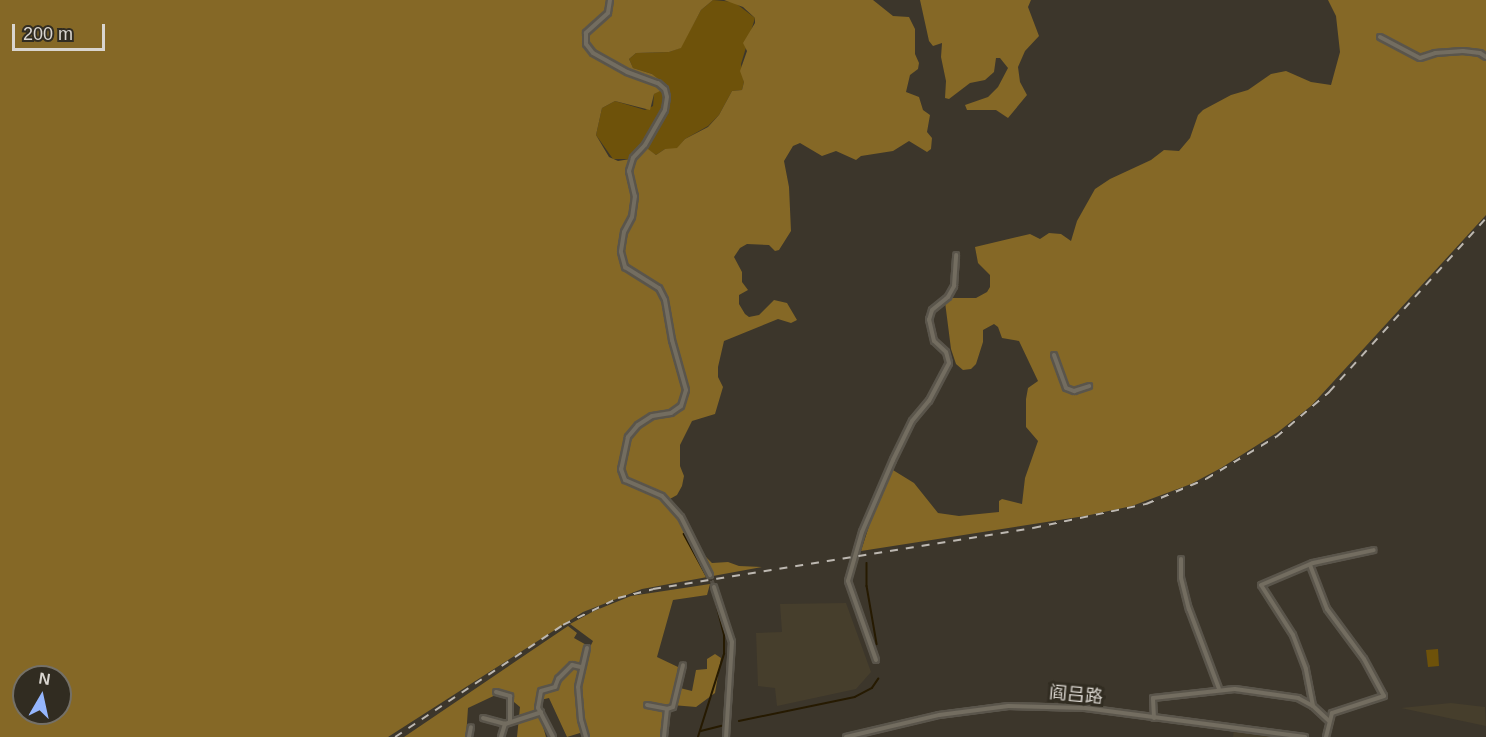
<!DOCTYPE html>
<html>
<head>
<meta charset="utf-8">
<style>
  body { margin:0 }
  #map { position:relative; width:1486px; height:737px; overflow:hidden; background:#3c362b; font-family:Helvetica,"Noto Sans SC",sans-serif }
  div>[style] { position:absolute }
  .built>* { inset:0; background:#463e2c }
  .green>* { inset:0; background:#6e520a }
  .forest>* { inset:0; background:#856826 }
  .stream>* { height:1.5px; margin:-0.75px; padding:0 0.75px; transform-origin:0.75px; border-radius:0.75px; background:#261a01 }
  .minor-tunnel>* { height:4px; margin-top:-2px; transform-origin:0; background:repeating-linear-gradient(90deg,#544e44 0 4px,transparent 0 6px) }
  .roads { filter:drop-shadow(2px 0 #5a554b) drop-shadow(-2px 0 #5a554b) drop-shadow(0 2px #5a554b) drop-shadow(0 -2px #5a554b) }
  .minor>* { height:4px; margin:-2px; padding:0 2px; transform-origin:2px; border-radius:2px; background:#736d60 }
  .rail>* { height:1.5px; margin-top:-0.75px; transform-origin:0; background:repeating-linear-gradient(90deg,#bdb8b1 0 8px,transparent 0 16px) }
  span { translate:-50% -50%; white-space:nowrap; text-align:center; line-height:1.15; -webkit-text-stroke:6px #312c21; paint-order:stroke }
  .street-label { font-size:18px; color:#d9d5cf }
  .north { position:absolute; left:12px; top:665px; width:60px; height:60px; box-sizing:border-box; background:#312c21; border:2px solid #747067; border-radius:50%; rotate:9deg; font-size:16px; font-weight:700; line-height:24px; text-align:center; color:#d9d5cf }
  .north::after { content:''; display:block; margin:auto; width:21px; height:27px; background:#95b6fd; clip-path:polygon(50% 0,100% 100%,50% 72%,0 100%) }
  .scale { position:absolute; left:12px; top:24px; width:93px; height:27px; box-sizing:border-box; border:3px solid #d9d5cf; border-top:0; padding-left:8px; font-size:18px; line-height:21px; white-space:nowrap; color:#d9d5cf; -webkit-text-stroke:4px #312c21; paint-order:stroke }
</style>
</head>
<body>
<div id="map">
  <div class="built">
    <div style="clip-path:polygon(846px 603px,871px 672px,856px 689px,777px 706px,775px 688px,758px 686px,756px 633px,782px 632px,780px 604px)"></div>
    <div style="clip-path:polygon(1451px 703px,1485px 707px,1486px 726px,1401px 708px)"></div>
    <div style="clip-path:polygon(1234px 730px,1289px 737px,1233px 737px)"></div>
  </div>
  <div class="green">
    <div style="clip-path:polygon(713px 0,734px 2px,755px 18px,741px 64px,744px 82px,742px 90px,732px 91px,719px 115px,708px 126px,685px 139px,677px 149px,665px 149px,656px 155px,644px 147px,630px 159px,613px 159px,596px 135px,602px 108px,615px 101px,645px 110px,653px 106px,654px 94px,666px 86px,652px 74px,633px 68px,629px 59px,636px 53px,669px 52px,680px 48px,701px 10px)"></div>
    <div style="clip-path:polygon(1438px 649px,1439px 666px,1428px 667px,1426px 650px)"></div>
  </div>
  <div class="forest">
    <div style="clip-path:polygon(evenodd,0 0,713px 0,701px 10px,681px 48px,669px 52px,636px 53px,629px 59px,633px 68px,652px 74px,666px 85px,664px 89px,654px 94px,650px 110px,615px 101px,602px 108px,596px 135px,609px 157px,618px 161px,630px 159px,644px 146px,656px 155px,665px 149px,677px 148px,685px 139px,708px 127px,719px 115px,732px 91px,742px 90px,744px 82px,740px 71px,747px 51px,743px 43px,755px 23px,755px 18px,743px 7px,724px 0,873px 0,893px 16px,909px 17px,915px 29px,915px 54px,919px 63px,918px 69px,910px 75px,906px 92px,919px 97px,923px 110px,930px 115px,927px 132px,932px 138px,931px 149px,927px 152px,909px 141px,893px 151px,861px 156px,856px 160px,836px 151px,822px 156px,800px 143px,793px 146px,784px 161px,789px 187px,791px 231px,779px 250px,775px 251px,769px 245px,747px 244px,740px 248px,734px 257px,742px 272px,742px 282px,748px 290px,739px 295px,739px 304px,745px 314px,749px 317px,759px 315px,774px 300px,787px 303px,797px 320px,791px 323px,778px 319px,724px 341px,718px 367px,718px 377px,723px 387px,715px 414px,692px 421px,680px 445px,680px 466px,684px 476px,682px 486px,677px 495px,668px 500px,703px 554px,712px 563px,728px 562px,739px 566px,762px 567px,642px 589px,583px 612px,388px 737px,0 737px,0 0,24px 677px,60px 677px,60px 713px,24px 713px,24px 677px)"></div>
    <div style="clip-path:polygon(920px 0,1031px 0,1028px 7px,1039px 36px,1025px 51px,1018px 67px,1020px 82px,1027px 95px,1008px 118px,996px 110px,967px 110px,965px 105px,988px 97px,998px 87px,1008px 68px,1000px 58px,996px 58px,994px 72px,985px 80px,970px 83px,949px 99px,945px 98px,946px 81px,941px 57px,942px 43px,933px 46px,929px 41px)"></div>
    <div style="clip-path:polygon(1328px 0,1486px 0,1486px 215px,1311px 406px,1278px 432px,1221px 468px,1191px 484px,1132px 506px,1085px 516px,861px 551px,888px 467px,914px 483px,938px 513px,959px 516px,999px 512px,999px 501px,1002px 499px,1022px 504px,1025px 478px,1038px 441px,1026px 427px,1026px 399px,1028px 388px,1038px 381px,1019px 341px,1002px 338px,998px 327px,994px 324px,983px 330px,983px 342px,976px 364px,971px 369px,963px 370px,956px 364px,951px 349px,945px 302px,950px 298px,976px 298px,987px 292px,990px 287px,990px 275px,978px 263px,975px 247px,1030px 234px,1040px 239px,1049px 233px,1061px 234px,1071px 241px,1077px 221px,1095px 189px,1110px 179px,1151px 160px,1164px 150px,1179px 151px,1190px 138px,1198px 115px,1203px 110px,1231px 95px,1248px 90px,1271px 74px,1286px 71px,1311px 82px,1331px 85px,1340px 52px,1336px 16px)"></div>
    <div style="clip-path:polygon(710px 584px,707px 595px,673px 600px,657px 657px,678px 667px,676px 687px,692px 691px,696px 670px,707px 669px,707px 659px,715px 654px,721px 658px,715px 693px,696px 707px,672px 705px,669px 707px,663px 737px,586px 737px,580px 733px,567px 737px,549px 698px,536px 701px,546px 737px,517px 737px,520px 707px,502px 692px,468px 708px,466px 737px,404px 737px,568px 626px,577px 633px,574px 638px,590px 647px,593px 641px,570px 624px,594px 611px,631px 596px)"></div>
  </div>
  <div class="stream">
    <div style="left:684px;top:534px;width:48px;rotate:61.3deg"></div>
    <div style="left:867px;top:563px;width:23px;rotate:90deg"></div>
    <div style="left:867px;top:586px;width:59px;rotate:80.2deg"></div>
    <div style="left:739px;top:721px;width:118px;rotate:-11.7deg"></div>
    <div style="left:855px;top:697px;width:19px;rotate:-28deg"></div>
    <div style="left:872px;top:688px;width:11px;rotate:-56deg"></div>
    <div style="left:701px;top:731px;width:21px;rotate:-14deg"></div>
    <div style="left:698px;top:737px;width:87px;rotate:-72.6deg"></div>
    <div style="left:724px;top:654px;width:19px;rotate:-90deg"></div>
    <div style="left:724px;top:635px;width:49px;rotate:-104.3deg"></div>
  </div>
  <div class="minor-tunnel">
    <div style="left:710px;top:575px;width:13px;rotate:72deg"></div>
  </div>
  <div class="roads">
    <div class="minor">
      <div style="left:610px;top:0;width:13px;rotate:99deg"></div>
      <div style="left:608px;top:13px;width:30px;rotate:138deg"></div>
      <div style="left:586px;top:33px;width:11px;rotate:90deg"></div>
      <div style="left:586px;top:44px;width:11px;rotate:52deg"></div>
      <div style="left:593px;top:53px;width:39px;rotate:29deg"></div>
      <div style="left:627px;top:72px;width:33px;rotate:20deg"></div>
      <div style="left:658px;top:83px;width:9px;rotate:41deg"></div>
      <div style="left:665px;top:89px;width:8px;rotate:76deg"></div>
      <div style="left:667px;top:97px;width:13px;rotate:99deg"></div>
      <div style="left:665px;top:110px;width:40px;rotate:119.7deg"></div>
      <div style="left:645px;top:145px;width:18px;rotate:133deg"></div>
      <div style="left:633px;top:158px;width:14px;rotate:107deg"></div>
      <div style="left:629px;top:171px;width:26px;rotate:77deg"></div>
      <div style="left:635px;top:196px;width:21px;rotate:98deg"></div>
      <div style="left:632px;top:217px;width:17px;rotate:118deg"></div>
      <div style="left:624px;top:232px;width:20px;rotate:99deg"></div>
      <div style="left:621px;top:252px;width:16px;rotate:75deg"></div>
      <div style="left:625px;top:267px;width:40px;rotate:32deg"></div>
      <div style="left:659px;top:288px;width:13px;rotate:63deg"></div>
      <div style="left:665px;top:300px;width:41px;rotate:80.1deg"></div>
      <div style="left:672px;top:340px;width:52px;rotate:74.4deg"></div>
      <div style="left:686px;top:390px;width:17px;rotate:107deg"></div>
      <div style="left:681px;top:406px;width:12px;rotate:145deg"></div>
      <div style="left:671px;top:413px;width:19px;rotate:171deg"></div>
      <div style="left:652px;top:416px;width:17px;rotate:147deg"></div>
      <div style="left:638px;top:425px;width:16px;rotate:130deg"></div>
      <div style="left:628px;top:437px;width:33px;rotate:102deg"></div>
      <div style="left:621px;top:469px;width:12px;rotate:70deg"></div>
      <div style="left:625px;top:480px;width:40px;rotate:23.4deg"></div>
      <div style="left:662px;top:496px;width:28px;rotate:48deg"></div>
      <div style="left:681px;top:517px;width:65px;rotate:63.4deg"></div>
      <div style="left:1380px;top:37px;width:45px;rotate:27.7deg"></div>
      <div style="left:1420px;top:58px;width:16px;rotate:-18deg"></div>
      <div style="left:1435px;top:53px;width:28px;rotate:-4deg"></div>
      <div style="left:1463px;top:51px;width:17px;rotate:7deg"></div>
      <div style="left:1480px;top:53px;width:7px;rotate:34deg"></div>
      <div style="left:1054px;top:355px;width:35px;rotate:70deg"></div>
      <div style="left:1066px;top:388px;width:9px;rotate:21deg"></div>
      <div style="left:1074px;top:391px;width:16px;rotate:-18deg"></div>
      <div style="left:1181px;top:559px;width:19px;rotate:90deg"></div>
      <div style="left:1181px;top:578px;width:32px;rotate:76deg"></div>
      <div style="left:1189px;top:609px;width:85px;rotate:69.4deg"></div>
      <div style="left:1310px;top:565px;width:47px;rotate:68.9deg"></div>
      <div style="left:1327px;top:609px;width:62px;rotate:53.5deg"></div>
      <div style="left:1364px;top:659px;width:42px;rotate:61.6deg"></div>
      <div style="left:1384px;top:696px;width:55px;rotate:161.9deg"></div>
      <div style="left:1332px;top:713px;width:25px;rotate:104deg"></div>
      <div style="left:714px;top:587px;width:58px;rotate:71.9deg"></div>
      <div style="left:732px;top:642px;width:95px;rotate:93.6deg"></div>
      <div style="left:876px;top:660px;width:84px;rotate:-109.5deg"></div>
      <div style="left:848px;top:581px;width:51px;rotate:-74.1deg"></div>
      <div style="left:862px;top:532px;width:78px;rotate:-66.7deg"></div>
      <div style="left:893px;top:460px;width:43px;rotate:-64deg"></div>
      <div style="left:912px;top:421px;width:26px;rotate:-50deg"></div>
      <div style="left:929px;top:401px;width:43px;rotate:-62.2deg"></div>
      <div style="left:949px;top:363px;width:11px;rotate:-105deg"></div>
      <div style="left:946px;top:352px;width:16px;rotate:-137deg"></div>
      <div style="left:934px;top:341px;width:22px;rotate:-103deg"></div>
      <div style="left:929px;top:320px;width:10px;rotate:-73deg"></div>
      <div style="left:932px;top:310px;width:21px;rotate:-39deg"></div>
      <div style="left:948px;top:297px;width:13px;rotate:-61deg"></div>
      <div style="left:954px;top:286px;width:31px;rotate:-86deg"></div>
      <div style="left:496px;top:692px;width:15px;rotate:16deg"></div>
      <div style="left:510px;top:696px;width:26px;rotate:90deg"></div>
      <div style="left:647px;top:705px;width:20px;rotate:11deg"></div>
      <div style="left:667px;top:709px;width:6px;rotate:-18deg"></div>
      <div style="left:673px;top:707px;width:43px;rotate:-76.6deg"></div>
      <div style="left:1313px;top:706px;width:38px;rotate:-101deg"></div>
      <div style="left:1306px;top:669px;width:36px;rotate:-111deg"></div>
      <div style="left:1293px;top:635px;width:59px;rotate:-122.6deg"></div>
      <div style="left:1261px;top:585px;width:56px;rotate:-22.9deg"></div>
      <div style="left:1313px;top:563px;width:62px;rotate:-12deg"></div>
      <div style="left:483px;top:718px;width:23px;rotate:15deg"></div>
      <div style="left:505px;top:724px;width:38px;rotate:-18deg"></div>
      <div style="left:1154px;top:718px;width:20px;rotate:-93deg"></div>
      <div style="left:1153px;top:698px;width:82px;rotate:-6.3deg"></div>
      <div style="left:1235px;top:689px;width:64px;rotate:8.1deg"></div>
      <div style="left:1298px;top:698px;width:17px;rotate:28deg"></div>
      <div style="left:1313px;top:706px;width:22px;rotate:43deg"></div>
      <div style="left:469px;top:737px;width:10px;rotate:-79deg"></div>
      <div style="left:501px;top:737px;width:14px;rotate:-73deg"></div>
      <div style="left:553px;top:737px;width:33px;rotate:-117deg"></div>
      <div style="left:538px;top:708px;width:17px;rotate:-80deg"></div>
      <div style="left:541px;top:691px;width:15px;rotate:-16deg"></div>
      <div style="left:555px;top:687px;width:9px;rotate:-69deg"></div>
      <div style="left:558px;top:679px;width:20px;rotate:-45deg"></div>
      <div style="left:572px;top:665px;width:9px;rotate:13deg"></div>
      <div style="left:586px;top:737px;width:18px;rotate:-106deg"></div>
      <div style="left:581px;top:720px;width:33px;rotate:-95deg"></div>
      <div style="left:578px;top:687px;width:40px;rotate:-77deg"></div>
      <div style="left:664px;top:737px;width:28px;rotate:-84deg"></div>
      <div style="left:846px;top:737px;width:96px;rotate:-13.3deg"></div>
      <div style="left:939px;top:715px;width:70px;rotate:-7.4deg"></div>
      <div style="left:1008px;top:706px;width:77px;rotate:1.5deg"></div>
      <div style="left:1085px;top:708px;width:222px;rotate:7.5deg"></div>
    </div>
  </div>
  <div class="rail">
    <div style="left:395px;top:737px;width:202px;rotate:-33.7deg"></div>
    <div style="left:563px;top:625px;width:61px;rotate:-26.1deg"></div>
    <div style="left:618px;top:598px;width:36px;rotate:-14deg"></div>
    <div style="left:653px;top:589px;width:385px;rotate:-9.1deg"></div>
    <div style="left:1033px;top:528px;width:116px;rotate:-12deg"></div>
    <div style="left:1146px;top:504px;width:65px;rotate:-22.6deg"></div>
    <div style="left:1206px;top:479px;width:82px;rotate:-31deg"></div>
    <div style="left:1276px;top:437px;width:70px;rotate:-40.3deg"></div>
    <div style="left:1329px;top:392px;width:234px;rotate:-47.9deg"></div>
  </div>
  <div class="street-label">
    <span style="left:1076px;top:695px;rotate:5deg">阎吕路</span>
  </div>
  <div class="north">N</div>
  <div class="scale">200 m</div>
</div>
</body>
</html>
